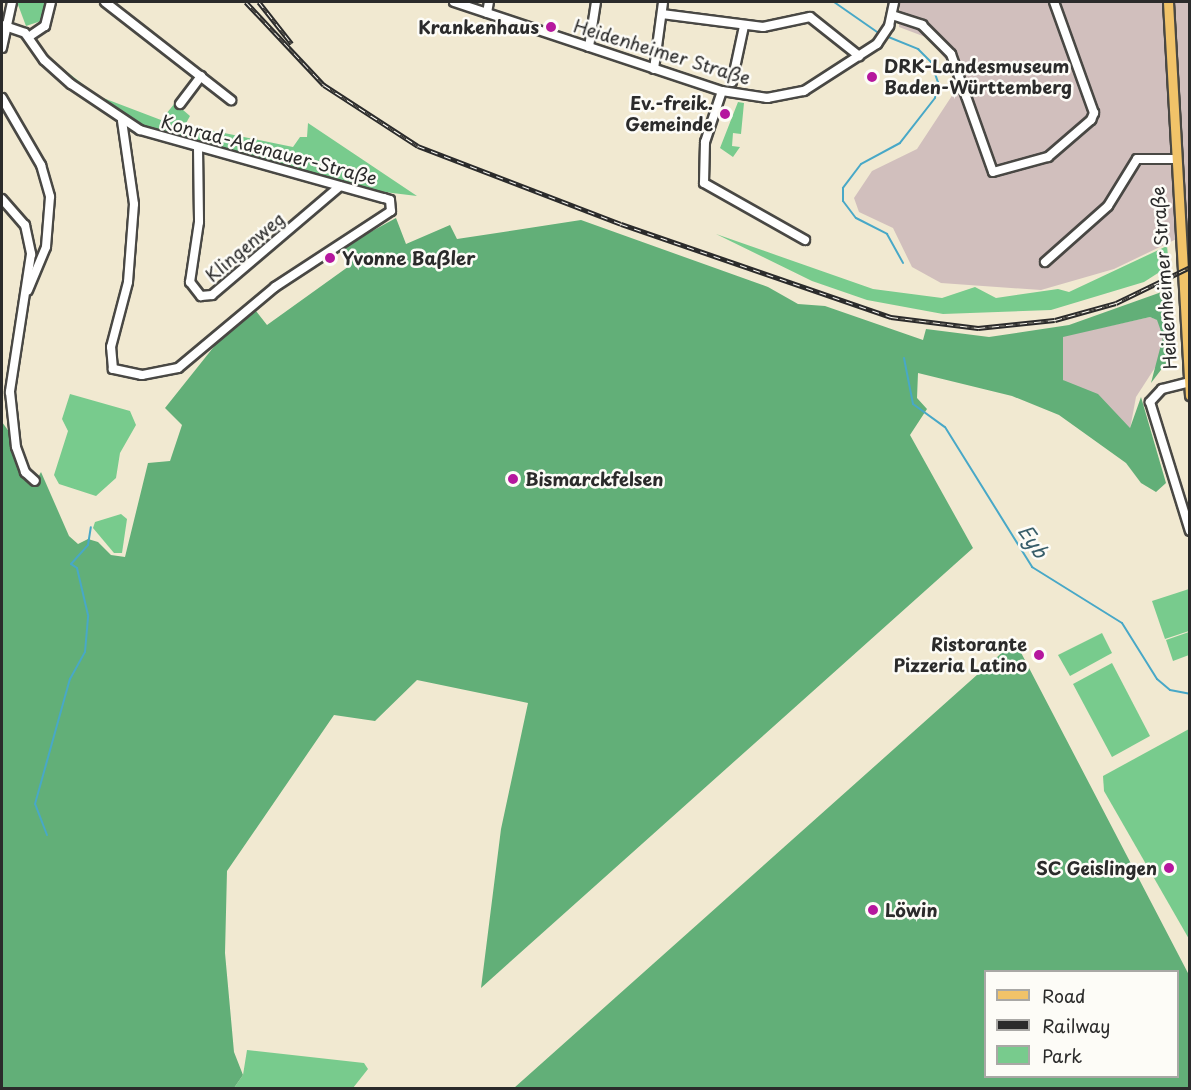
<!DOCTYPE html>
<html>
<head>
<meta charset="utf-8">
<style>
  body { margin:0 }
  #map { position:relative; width:1191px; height:1090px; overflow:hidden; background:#f1e9d1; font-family:"Playpen Sans",sans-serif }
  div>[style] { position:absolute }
  .industrial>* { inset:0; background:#d1bfbd }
  .green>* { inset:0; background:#78cb8d }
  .forest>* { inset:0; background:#62af78 }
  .stream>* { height:2px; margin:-1px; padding:0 1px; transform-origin:1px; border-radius:1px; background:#48a8c7 }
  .roads { filter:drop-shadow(2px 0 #494844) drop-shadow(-2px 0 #494844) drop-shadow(0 2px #494844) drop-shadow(0 -2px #494844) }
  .minor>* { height:8px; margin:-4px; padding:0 4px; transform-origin:4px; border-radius:4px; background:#fff }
  .major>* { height:9px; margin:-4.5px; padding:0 4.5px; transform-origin:4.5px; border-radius:4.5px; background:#f1c369 }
  .rail>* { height:4.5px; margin-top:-2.25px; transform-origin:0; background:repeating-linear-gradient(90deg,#fdfcf7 0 7px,#2b2b2b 0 14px); box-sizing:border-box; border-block:2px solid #2b2b2b }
  .dots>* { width:16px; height:16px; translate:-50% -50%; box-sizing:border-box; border:3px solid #fdfcf7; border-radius:50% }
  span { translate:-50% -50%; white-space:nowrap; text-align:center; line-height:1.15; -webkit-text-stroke:5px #fdfcf7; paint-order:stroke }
  .poi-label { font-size:18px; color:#2b2b2b; font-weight:700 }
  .right { translate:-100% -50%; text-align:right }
  .left { translate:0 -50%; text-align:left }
  .street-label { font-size:18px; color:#2b2b2b }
  .water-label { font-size:20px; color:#375d69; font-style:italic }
  .frame { position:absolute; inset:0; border:3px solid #2b2b2b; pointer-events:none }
  .legend { position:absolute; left:984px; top:970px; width:195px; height:108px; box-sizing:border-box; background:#fdfcf7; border:2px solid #a9a8a5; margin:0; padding:8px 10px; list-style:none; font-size:18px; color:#2b2b2b }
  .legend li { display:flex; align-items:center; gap:12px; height:30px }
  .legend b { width:30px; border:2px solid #a9a8a5 }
</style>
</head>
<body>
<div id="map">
  <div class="industrial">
    <div style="clip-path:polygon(900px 2px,1189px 2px,1189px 233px,1114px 269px,1041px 290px,941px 283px,912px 267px,893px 228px,859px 212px,854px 198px,872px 171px,917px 149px,957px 88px,947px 61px,928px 38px,899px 27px)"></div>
    <div style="clip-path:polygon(1150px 317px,1158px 320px,1163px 337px,1158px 363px,1136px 397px,1130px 429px,1063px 380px,1063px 336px)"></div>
  </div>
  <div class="green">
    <div style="clip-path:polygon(17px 2px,48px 2px,44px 20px,26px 26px)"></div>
    <div style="clip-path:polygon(57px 64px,98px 96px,161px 120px,175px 103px,190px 116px,185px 125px,293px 147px,300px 137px,307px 137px,308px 123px,417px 196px,376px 191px,145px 126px,80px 88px)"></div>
    <div style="clip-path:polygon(738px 102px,744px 103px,741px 134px,733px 133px,732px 146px,740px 147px,733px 157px,720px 148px)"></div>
    <div style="clip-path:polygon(716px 234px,873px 289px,942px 298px,975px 287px,996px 298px,1058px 289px,1069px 292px,1167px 246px,1169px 266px,1144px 282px,1051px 310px,943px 314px,867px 300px,812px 281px)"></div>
    <div style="clip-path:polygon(70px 394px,130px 411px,136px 425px,120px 453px,116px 478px,96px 496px,59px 484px,54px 475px,68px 431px,62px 419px)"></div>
    <div style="clip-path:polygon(121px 514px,127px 519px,122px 553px,114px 553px,93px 528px,95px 522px)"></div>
    <div style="clip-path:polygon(1189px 589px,1189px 631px,1165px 639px,1152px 601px)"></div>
    <div style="clip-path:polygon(1189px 632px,1189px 655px,1173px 661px,1166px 640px)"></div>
    <div style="clip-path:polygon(1102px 633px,1112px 653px,1070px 676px,1058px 655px)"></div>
    <div style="clip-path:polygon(1112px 663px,1150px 736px,1112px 757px,1073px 684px)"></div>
    <div style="clip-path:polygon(1189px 729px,1189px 939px,1104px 791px,1103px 776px)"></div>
    <div style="clip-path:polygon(247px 1050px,364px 1063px,368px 1069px,353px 1088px,234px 1088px,243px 1075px)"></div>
  </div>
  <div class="forest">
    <div style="clip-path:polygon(396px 218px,406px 244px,450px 225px,457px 239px,581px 220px,768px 287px,798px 304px,825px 306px,923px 340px,926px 329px,989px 337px,1069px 325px,1170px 289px,1173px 354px,1151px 383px,1163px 337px,1157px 320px,1150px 317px,1063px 337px,1063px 380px,1098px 394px,1130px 428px,1141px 397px,1166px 483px,1156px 492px,1141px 483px,1126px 463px,1059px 415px,1012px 396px,918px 373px,917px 398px,927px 409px,910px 435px,973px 548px,481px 988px,501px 829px,528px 703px,417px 680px,375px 721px,334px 715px,227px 871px,225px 953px,234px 1052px,243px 1075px,234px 1088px,2px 1088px,2px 422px,10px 433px,24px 480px,35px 483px,41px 472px,69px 536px,78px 544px,88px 539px,98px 542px,111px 555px,125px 557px,148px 463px,170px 461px,182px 425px,165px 408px,224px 334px,256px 311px,267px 325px,352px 264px,343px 247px)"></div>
    <div style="clip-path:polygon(evenodd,1015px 641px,1189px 975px,1189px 1088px,514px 1088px,1015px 641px,986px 972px,1178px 972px,1178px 1076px,986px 1076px,986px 972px)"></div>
  </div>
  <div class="stream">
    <div style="left:834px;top:2px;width:56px;rotate:34.8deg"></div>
    <div style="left:886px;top:36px;width:35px;rotate:22deg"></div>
    <div style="left:918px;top:49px;width:18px;rotate:45deg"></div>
    <div style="left:931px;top:62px;width:21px;rotate:71deg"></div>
    <div style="left:938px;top:82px;width:16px;rotate:101deg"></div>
    <div style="left:935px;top:98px;width:57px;rotate:127.9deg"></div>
    <div style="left:900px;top:143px;width:44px;rotate:151.7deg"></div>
    <div style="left:861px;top:164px;width:30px;rotate:127deg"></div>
    <div style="left:843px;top:188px;width:13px;rotate:90deg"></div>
    <div style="left:843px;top:201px;width:21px;rotate:53deg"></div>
    <div style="left:856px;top:218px;width:35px;rotate:27deg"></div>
    <div style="left:887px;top:234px;width:33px;rotate:61deg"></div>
    <div style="left:904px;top:358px;width:47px;rotate:78.9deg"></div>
    <div style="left:913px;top:404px;width:39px;rotate:36deg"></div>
    <div style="left:945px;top:427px;width:165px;rotate:58.1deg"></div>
    <div style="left:1032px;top:567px;width:106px;rotate:31.9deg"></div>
    <div style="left:1122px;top:623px;width:66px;rotate:58deg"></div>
    <div style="left:1157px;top:679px;width:17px;rotate:40deg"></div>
    <div style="left:1170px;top:690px;width:20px;rotate:11deg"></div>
    <div style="left:47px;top:835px;width:33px;rotate:-111deg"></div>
    <div style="left:35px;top:804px;width:130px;rotate:-74.4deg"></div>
    <div style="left:70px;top:679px;width:31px;rotate:-61deg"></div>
    <div style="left:85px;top:652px;width:37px;rotate:-85deg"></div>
    <div style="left:88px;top:615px;width:48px;rotate:-103.2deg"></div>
    <div style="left:77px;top:568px;width:7px;rotate:-146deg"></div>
    <div style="left:71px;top:564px;width:25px;rotate:-48deg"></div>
    <div style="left:88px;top:545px;width:18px;rotate:-81deg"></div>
  </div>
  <div class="roads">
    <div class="minor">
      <div style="left:105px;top:2px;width:160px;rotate:37.9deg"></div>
      <div style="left:454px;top:2px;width:282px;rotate:18.4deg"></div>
      <div style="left:722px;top:91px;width:46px;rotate:8.8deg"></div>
      <div style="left:767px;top:98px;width:38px;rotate:-11deg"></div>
      <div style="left:804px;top:91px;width:87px;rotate:-32.8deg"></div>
      <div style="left:877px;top:44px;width:22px;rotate:-56deg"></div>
      <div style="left:889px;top:26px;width:25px;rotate:-78deg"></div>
      <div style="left:487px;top:13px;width:11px;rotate:-80deg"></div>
      <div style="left:662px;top:14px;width:102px;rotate:7.3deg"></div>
      <div style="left:763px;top:27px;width:48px;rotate:-12deg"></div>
      <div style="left:810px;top:17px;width:63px;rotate:38.5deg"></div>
      <div style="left:892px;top:15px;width:32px;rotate:18deg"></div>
      <div style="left:922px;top:25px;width:41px;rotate:45deg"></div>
      <div style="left:951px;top:54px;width:125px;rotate:70.4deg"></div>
      <div style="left:993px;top:172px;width:57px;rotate:-15.3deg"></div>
      <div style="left:1048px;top:157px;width:57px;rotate:-40.7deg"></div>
      <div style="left:1091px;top:120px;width:8px;rotate:-67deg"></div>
      <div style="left:1094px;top:113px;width:118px;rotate:-109.8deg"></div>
      <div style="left:2px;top:25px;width:24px;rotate:19deg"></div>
      <div style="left:25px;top:33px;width:33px;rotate:55deg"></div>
      <div style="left:44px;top:60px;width:36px;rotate:42deg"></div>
      <div style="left:71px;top:84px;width:83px;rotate:33.7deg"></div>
      <div style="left:140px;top:130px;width:253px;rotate:15.6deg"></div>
      <div style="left:384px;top:198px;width:6px;rotate:18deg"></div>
      <div style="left:390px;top:200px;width:11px;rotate:85deg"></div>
      <div style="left:391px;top:211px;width:139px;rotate:146.8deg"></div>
      <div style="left:275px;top:287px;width:126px;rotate:140.1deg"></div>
      <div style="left:178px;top:368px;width:37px;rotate:169deg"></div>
      <div style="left:142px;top:375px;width:30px;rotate:-168deg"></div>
      <div style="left:113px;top:369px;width:22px;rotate:-95deg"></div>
      <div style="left:111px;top:347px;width:67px;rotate:-75.3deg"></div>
      <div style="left:128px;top:282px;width:78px;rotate:-85.6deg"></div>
      <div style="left:134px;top:204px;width:84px;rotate:-98.2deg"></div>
      <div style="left:30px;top:36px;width:18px;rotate:-34deg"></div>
      <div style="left:45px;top:26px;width:25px;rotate:-76deg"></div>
      <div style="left:589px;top:47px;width:46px;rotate:-81.2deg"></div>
      <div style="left:2px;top:48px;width:47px;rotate:-77.7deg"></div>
      <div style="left:654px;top:69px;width:68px;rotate:-82.3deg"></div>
      <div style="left:732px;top:82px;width:57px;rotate:-77.9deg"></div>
      <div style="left:722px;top:91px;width:54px;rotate:108.4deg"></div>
      <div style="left:705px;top:142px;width:41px;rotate:91.4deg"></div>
      <div style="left:704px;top:183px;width:116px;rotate:29.4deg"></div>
      <div style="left:2px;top:98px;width:78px;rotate:59.8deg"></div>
      <div style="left:41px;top:165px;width:33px;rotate:74deg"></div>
      <div style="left:50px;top:197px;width:50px;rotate:94.6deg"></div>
      <div style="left:46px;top:247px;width:47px;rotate:112.7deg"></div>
      <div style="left:180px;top:104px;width:35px;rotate:-53deg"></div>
      <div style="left:198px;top:148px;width:74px;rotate:89.2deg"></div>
      <div style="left:199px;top:222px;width:61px;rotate:98.5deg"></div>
      <div style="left:190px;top:282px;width:18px;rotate:52deg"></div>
      <div style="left:201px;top:296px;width:11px;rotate:-5deg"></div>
      <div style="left:212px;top:295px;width:168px;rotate:-40.4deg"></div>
      <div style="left:2px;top:199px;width:35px;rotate:49deg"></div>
      <div style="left:25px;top:225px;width:30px;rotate:78deg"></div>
      <div style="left:31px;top:254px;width:140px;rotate:98.7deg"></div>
      <div style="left:10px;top:392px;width:55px;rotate:83.8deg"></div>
      <div style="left:16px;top:447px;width:27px;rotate:70deg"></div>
      <div style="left:25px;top:472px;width:13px;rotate:42deg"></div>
      <div style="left:1045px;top:262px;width:84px;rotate:-41.6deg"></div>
      <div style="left:1108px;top:206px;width:55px;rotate:-58.3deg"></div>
      <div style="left:1137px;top:159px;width:36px"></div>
      <div style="left:1190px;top:382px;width:29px;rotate:166deg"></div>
      <div style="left:1162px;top:389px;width:18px;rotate:133deg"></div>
      <div style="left:1150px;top:402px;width:135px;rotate:72.8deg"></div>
    </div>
    <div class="major">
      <div style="left:1168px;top:2px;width:394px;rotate:86.8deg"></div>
    </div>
  </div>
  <div class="rail">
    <div style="left:246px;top:2px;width:114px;rotate:46.8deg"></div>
    <div style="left:324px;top:85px;width:112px;rotate:33deg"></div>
    <div style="left:418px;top:146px;width:217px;rotate:21deg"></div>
    <div style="left:621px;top:224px;width:286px;rotate:19deg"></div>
    <div style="left:891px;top:317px;width:88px;rotate:7.2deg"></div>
    <div style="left:978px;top:328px;width:77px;rotate:-5.9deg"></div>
    <div style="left:1055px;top:320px;width:63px;rotate:-15.6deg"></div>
    <div style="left:1116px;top:303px;width:82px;rotate:-25.9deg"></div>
    <div style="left:259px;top:2px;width:53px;rotate:51.8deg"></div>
  </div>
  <div class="dots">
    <div style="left:551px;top:27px;background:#b5179e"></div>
    <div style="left:872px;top:77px;background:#b5179e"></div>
    <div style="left:725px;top:114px;background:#b5179e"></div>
    <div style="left:330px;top:258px;background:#b5179e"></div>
    <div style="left:513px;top:479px;background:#b5179e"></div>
    <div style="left:1039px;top:655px;background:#b5179e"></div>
    <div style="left:1169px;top:868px;background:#b5179e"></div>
    <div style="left:873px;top:910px;background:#b5179e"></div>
  </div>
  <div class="poi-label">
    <span class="right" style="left:539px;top:27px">Krankenhaus</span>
    <span class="left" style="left:884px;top:77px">DRK-Landesmuseum<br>Baden-Württemberg</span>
    <span class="right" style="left:713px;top:114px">Ev.-freik.<br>Gemeinde</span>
    <span class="left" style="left:342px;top:258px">Yvonne Baßler</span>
    <span class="left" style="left:525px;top:479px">Bismarckfelsen</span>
    <span class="right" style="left:1027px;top:655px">Ristorante<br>Pizzeria Latino</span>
    <span class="right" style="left:1157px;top:868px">SC Geislingen</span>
    <span class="left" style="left:885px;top:910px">Löwin</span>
  </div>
  <div class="street-label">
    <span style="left:662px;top:52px;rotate:17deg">Heidenheimer Straße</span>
    <span style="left:269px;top:150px;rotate:15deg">Konrad-Adenauer-Straße</span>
    <span style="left:245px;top:247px;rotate:-40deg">Klingenweg</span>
    <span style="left:1164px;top:278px;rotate:-94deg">Heidenheimer Straße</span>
  </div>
  <div class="water-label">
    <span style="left:1033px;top:541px;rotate:56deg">Eyb</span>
  </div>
  <div class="frame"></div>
  <ul class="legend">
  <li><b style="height:8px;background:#f1c369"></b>Road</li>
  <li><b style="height:8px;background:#2b2b2b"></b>Railway</li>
  <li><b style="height:16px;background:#78cb8d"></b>Park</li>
  </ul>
</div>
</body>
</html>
